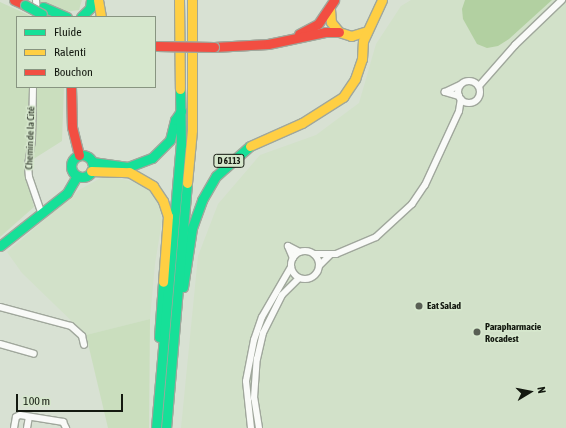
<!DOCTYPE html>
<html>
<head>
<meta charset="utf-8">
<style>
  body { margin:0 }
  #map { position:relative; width:566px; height:428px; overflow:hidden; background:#d8e1d3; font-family:"Asap Condensed",sans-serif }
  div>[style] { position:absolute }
  .built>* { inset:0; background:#d2e1c9 }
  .green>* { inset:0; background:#cadebe }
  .water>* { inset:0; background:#b2d0a1 }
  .roads { filter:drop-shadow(1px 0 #a0a79c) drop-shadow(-1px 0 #a0a79c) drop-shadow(0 1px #a0a79c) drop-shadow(0 -1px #a0a79c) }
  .street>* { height:6px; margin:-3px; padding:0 3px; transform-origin:3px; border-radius:3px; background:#f9faf8 }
  .street>.ring { margin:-3px; padding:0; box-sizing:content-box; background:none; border:6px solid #f9faf8; border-radius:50% }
  .fast>* { height:9px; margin:-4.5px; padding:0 4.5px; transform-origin:4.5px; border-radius:4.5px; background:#16e098 }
  .fast>.ring { margin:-4.5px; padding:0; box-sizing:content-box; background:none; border:9px solid #16e098; border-radius:50% }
  .slow>* { height:9px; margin:-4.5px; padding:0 4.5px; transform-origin:4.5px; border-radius:4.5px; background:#ffcf43 }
  .jam>* { height:9px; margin:-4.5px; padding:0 4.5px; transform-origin:4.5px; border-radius:4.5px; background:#f24e42 }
  .bridges { filter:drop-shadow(1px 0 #a0a79c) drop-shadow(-1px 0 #a0a79c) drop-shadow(0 1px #a0a79c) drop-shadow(0 -1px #a0a79c) }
  .fast-bridge>* { height:9px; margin:-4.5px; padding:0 4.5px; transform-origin:4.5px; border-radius:4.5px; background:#16e098 }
  .jam-bridge>* { height:9px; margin:-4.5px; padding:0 4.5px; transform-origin:4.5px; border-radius:4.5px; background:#f24e42 }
  .dots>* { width:11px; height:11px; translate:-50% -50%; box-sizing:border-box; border:2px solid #d6e7cd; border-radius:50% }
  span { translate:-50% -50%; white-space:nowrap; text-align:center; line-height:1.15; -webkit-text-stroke:3.5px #d6e7cd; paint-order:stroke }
  .shield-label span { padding:1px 3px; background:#d6e7cd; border:1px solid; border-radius:3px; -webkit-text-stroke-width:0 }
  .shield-label { font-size:9px; color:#141910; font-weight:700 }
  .street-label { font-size:10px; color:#141910 }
  .poi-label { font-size:10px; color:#141910; font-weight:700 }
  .left { translate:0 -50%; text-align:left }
  .legend { position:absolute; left:16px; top:16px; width:140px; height:72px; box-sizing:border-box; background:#d6e7cd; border:1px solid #889581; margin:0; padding:5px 7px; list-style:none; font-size:12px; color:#141910 }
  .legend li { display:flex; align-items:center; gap:8px; height:20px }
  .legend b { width:20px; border:1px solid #889581 }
  .north { position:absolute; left:510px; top:372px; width:40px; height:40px; -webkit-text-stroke:3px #d6e7cd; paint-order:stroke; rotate:80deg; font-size:11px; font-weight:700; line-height:16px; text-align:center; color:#141910 }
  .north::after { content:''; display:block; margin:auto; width:14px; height:18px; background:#141910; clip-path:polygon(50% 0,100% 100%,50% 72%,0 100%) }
  .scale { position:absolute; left:16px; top:394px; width:107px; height:18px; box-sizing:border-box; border:2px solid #141910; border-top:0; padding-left:5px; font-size:12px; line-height:14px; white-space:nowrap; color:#141910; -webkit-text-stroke:3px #d6e7cd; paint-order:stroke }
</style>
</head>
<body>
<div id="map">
  <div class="built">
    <div style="clip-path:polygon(411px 0,566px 0,566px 428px,181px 428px,198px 256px,218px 204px,260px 155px,316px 135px,359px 103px,376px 44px,401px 6px)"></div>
    <div style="clip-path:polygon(106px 175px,142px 184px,159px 201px,162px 221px,155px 264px,150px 319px,86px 335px,22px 273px,7px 252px,79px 190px)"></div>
  </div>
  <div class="green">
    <div style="clip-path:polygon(36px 0,82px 0,79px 10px,65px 12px)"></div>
    <div style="clip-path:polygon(0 2px,33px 17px,17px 17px,17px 87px,64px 87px,62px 141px,24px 165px,34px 207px,0 237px)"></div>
    <div style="clip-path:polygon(150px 319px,149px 428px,108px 428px,86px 335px)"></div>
  </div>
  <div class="water">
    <div style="clip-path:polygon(465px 0,552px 0,509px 39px,498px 46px,487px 48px,477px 44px,463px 19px,462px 9px)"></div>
  </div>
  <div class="roads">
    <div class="street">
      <div style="left:36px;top:0;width:13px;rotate:86deg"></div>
      <div class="ring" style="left:458px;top:81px;width:16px;height:16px"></div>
      <div style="left:479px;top:86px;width:55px;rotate:-48.7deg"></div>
      <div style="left:515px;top:45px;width:65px;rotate:-43.8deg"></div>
      <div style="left:33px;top:87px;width:53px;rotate:91.1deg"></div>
      <div style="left:32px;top:140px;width:26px;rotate:99deg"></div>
      <div style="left:28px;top:166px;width:11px;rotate:85deg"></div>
      <div style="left:29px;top:177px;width:36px;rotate:71deg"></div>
      <div style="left:459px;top:96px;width:15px;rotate:-164deg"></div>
      <div style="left:445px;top:92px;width:17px;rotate:-25deg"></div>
      <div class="ring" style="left:291px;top:251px;width:22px;height:22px"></div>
      <div style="left:314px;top:254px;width:22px"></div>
      <div style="left:336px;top:254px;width:43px;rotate:-23deg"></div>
      <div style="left:376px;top:237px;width:49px;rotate:-42.5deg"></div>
      <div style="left:412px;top:204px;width:23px;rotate:-56deg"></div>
      <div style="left:425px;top:185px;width:81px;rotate:-65.3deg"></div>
      <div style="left:459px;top:111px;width:12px;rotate:-81deg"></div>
      <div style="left:293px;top:258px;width:13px;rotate:-113deg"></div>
      <div style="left:288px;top:246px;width:13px;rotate:27deg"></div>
      <div style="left:319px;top:266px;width:16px;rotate:-45deg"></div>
      <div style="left:0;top:307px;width:73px;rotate:15deg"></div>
      <div style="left:71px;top:326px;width:15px;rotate:42deg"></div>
      <div style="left:82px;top:336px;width:9px;rotate:77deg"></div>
      <div style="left:0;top:344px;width:35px;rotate:16deg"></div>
      <div style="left:14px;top:428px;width:11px;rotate:-80deg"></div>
      <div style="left:16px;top:417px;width:4px;rotate:-27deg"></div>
      <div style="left:20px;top:415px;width:44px;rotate:9.2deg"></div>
      <div style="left:63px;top:422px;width:7px;rotate:63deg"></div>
      <div style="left:27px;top:428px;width:11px;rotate:-80deg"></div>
      <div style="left:251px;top:428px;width:47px;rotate:-96.1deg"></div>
      <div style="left:246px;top:381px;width:42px;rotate:-79deg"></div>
      <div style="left:254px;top:340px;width:24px;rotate:-71deg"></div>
      <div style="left:262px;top:317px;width:58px;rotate:-59.9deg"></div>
      <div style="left:259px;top:428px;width:30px;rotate:-99deg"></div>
      <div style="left:254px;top:398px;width:39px;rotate:-86deg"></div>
      <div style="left:257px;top:359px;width:27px;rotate:-77deg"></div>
      <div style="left:263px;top:333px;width:42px;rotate:-63.4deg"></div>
      <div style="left:282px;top:295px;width:24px;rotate:-45deg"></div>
    </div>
    <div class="fast">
      <div style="left:43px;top:7px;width:26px;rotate:23deg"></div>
      <div style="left:81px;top:17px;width:13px;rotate:-45deg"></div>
      <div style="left:90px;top:8px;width:8px;rotate:-83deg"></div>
      <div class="ring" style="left:71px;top:155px;width:13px;height:13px"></div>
      <div style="left:92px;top:162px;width:36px;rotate:8deg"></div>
      <div style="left:128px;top:167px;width:26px;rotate:-21deg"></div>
      <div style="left:152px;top:158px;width:25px;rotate:-45deg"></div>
      <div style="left:170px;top:140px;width:21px;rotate:-76deg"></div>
      <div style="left:175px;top:120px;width:11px;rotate:-56deg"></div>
      <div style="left:0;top:246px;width:85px;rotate:-38.3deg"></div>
      <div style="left:67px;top:193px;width:20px;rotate:-60deg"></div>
      <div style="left:183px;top:287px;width:60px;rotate:-81.3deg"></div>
      <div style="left:192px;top:228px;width:30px;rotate:-70deg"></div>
      <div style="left:202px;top:200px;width:28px;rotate:-60deg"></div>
      <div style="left:216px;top:176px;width:45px;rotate:-41.4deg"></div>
      <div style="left:159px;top:337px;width:55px;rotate:-85.8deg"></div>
      <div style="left:156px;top:428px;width:284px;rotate:-85deg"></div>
      <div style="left:181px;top:145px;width:56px;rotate:-91deg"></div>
      <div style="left:166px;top:428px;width:246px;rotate:-85.1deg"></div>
    </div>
    <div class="slow">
      <div style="left:98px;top:0;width:17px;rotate:80deg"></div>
      <div style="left:179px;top:0;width:89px;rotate:89.4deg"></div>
      <div style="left:330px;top:9px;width:13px;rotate:86deg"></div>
      <div style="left:331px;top:22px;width:13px;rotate:51deg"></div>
      <div style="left:339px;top:32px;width:13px;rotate:18deg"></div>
      <div style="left:351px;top:36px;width:17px;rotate:-17deg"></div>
      <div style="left:250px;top:146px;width:57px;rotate:-23.9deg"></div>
      <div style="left:302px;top:123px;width:49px;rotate:-32.4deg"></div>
      <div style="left:343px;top:97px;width:22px;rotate:-56deg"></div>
      <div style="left:355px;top:79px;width:21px;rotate:-71deg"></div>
      <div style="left:362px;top:59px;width:18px;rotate:-87deg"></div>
      <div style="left:363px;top:41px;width:45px;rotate:-65.1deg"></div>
      <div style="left:91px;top:171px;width:38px;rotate:2deg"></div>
      <div style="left:129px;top:172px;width:28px;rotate:30deg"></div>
      <div style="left:153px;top:186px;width:18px;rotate:56deg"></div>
      <div style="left:163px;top:201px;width:16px;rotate:72deg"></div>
      <div style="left:168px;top:216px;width:66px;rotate:94.3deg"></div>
      <div style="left:187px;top:183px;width:53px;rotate:-84.6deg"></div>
      <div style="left:192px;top:130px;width:130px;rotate:-90deg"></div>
    </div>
    <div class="jam">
      <div style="left:14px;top:0;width:12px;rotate:24deg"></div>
      <div style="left:299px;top:34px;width:21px;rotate:-28deg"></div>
      <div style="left:318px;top:24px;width:29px;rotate:-56deg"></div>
      <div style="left:214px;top:47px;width:54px;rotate:-3.2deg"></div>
      <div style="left:268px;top:44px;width:58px;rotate:-11.9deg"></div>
      <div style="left:325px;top:32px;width:14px"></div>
      <div style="left:71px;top:87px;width:40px;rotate:88.6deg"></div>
      <div style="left:72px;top:127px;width:29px;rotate:76deg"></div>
    </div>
  </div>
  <div class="bridges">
    <div class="fast-bridge">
      <div style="left:25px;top:5px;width:19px;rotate:28deg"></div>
    </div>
    <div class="jam-bridge">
      <div style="left:157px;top:46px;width:57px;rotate:1deg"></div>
    </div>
  </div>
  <div class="dots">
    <div style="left:419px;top:306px;background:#595f54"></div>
    <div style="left:477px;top:332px;background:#595f54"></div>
  </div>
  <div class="shield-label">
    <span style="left:229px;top:161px">D 6113</span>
  </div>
  <div class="street-label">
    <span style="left:30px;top:138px;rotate:-88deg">Chemin de la Cité</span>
  </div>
  <div class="poi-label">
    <span class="left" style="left:427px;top:306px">Eat Salad</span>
    <span class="left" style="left:485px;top:332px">Parapharmacie<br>Rocadest</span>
  </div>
  <ul class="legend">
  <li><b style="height:5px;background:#16e098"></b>Fluide</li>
  <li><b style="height:5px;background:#ffcf43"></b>Ralenti</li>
  <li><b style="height:5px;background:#f24e42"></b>Bouchon</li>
  </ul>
  <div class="north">N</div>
  <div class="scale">100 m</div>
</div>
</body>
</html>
